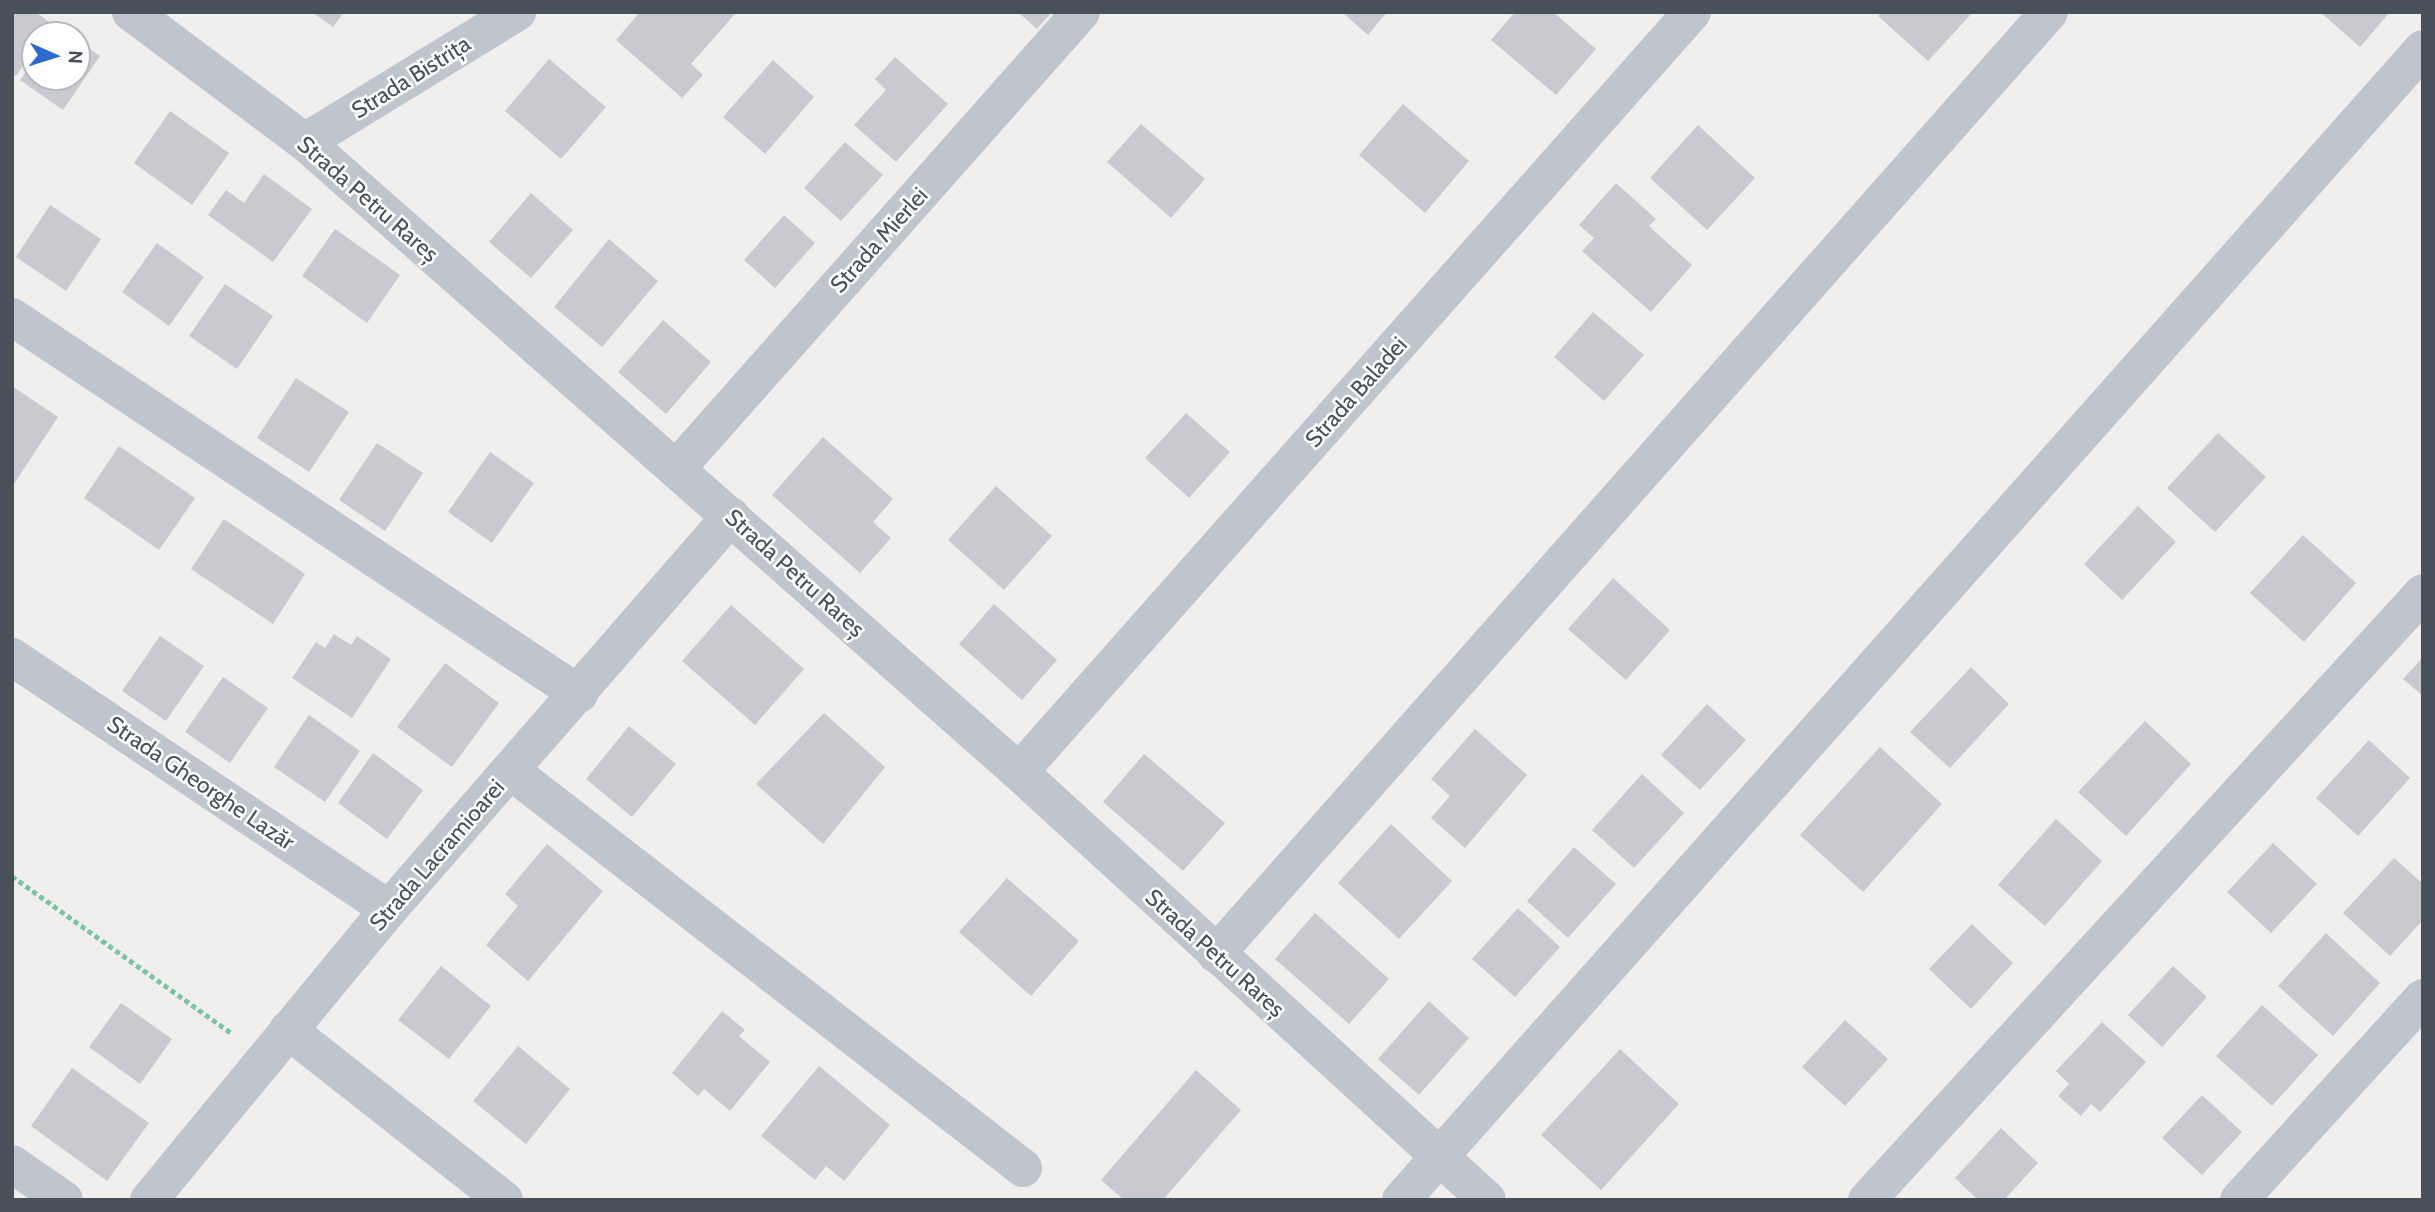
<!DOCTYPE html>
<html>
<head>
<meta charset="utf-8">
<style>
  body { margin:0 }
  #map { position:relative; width:2435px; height:1212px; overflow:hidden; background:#f1eeee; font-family:Cabin,sans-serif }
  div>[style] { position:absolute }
  .building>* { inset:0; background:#c9cad0 }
  .path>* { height:4.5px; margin-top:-2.25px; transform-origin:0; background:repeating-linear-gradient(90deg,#7cc5a4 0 5px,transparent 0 8.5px) }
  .minor>* { height:38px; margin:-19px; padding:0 19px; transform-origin:19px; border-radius:19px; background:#bec5cc }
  span { translate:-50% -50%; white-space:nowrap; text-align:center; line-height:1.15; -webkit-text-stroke:5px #fff; paint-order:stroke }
  .street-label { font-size:23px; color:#48515a }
  .frame { position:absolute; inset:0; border:14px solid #48515a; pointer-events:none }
  .north { position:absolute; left:21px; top:21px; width:70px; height:70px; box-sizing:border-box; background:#fff; border:2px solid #b6b9bd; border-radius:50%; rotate:93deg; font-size:19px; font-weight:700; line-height:28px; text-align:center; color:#48515a }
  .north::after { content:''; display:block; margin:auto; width:24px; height:32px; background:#2b6bce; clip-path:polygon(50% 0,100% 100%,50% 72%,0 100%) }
</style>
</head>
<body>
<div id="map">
  <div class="building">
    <div style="clip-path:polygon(12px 12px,35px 12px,52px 24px,45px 35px,35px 35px,35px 49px,16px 76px,12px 74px)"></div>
    <div style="clip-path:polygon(312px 12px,344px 12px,333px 27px)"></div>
    <div style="clip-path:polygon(640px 12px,735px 14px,691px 64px,703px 75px,682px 98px,616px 40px)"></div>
    <div style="clip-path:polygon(1018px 12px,1052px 12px,1037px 29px)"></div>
    <div style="clip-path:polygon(1342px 12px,1387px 12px,1368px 35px)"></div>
    <div style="clip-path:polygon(1515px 12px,1553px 12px,1596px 49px,1556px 95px,1491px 40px)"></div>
    <div style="clip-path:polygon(1882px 12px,1973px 12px,1928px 61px,1878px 16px)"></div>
    <div style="clip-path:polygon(2320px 12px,2390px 12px,2360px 47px)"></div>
    <div style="clip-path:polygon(77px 40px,100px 56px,63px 110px,20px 80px,35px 58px,35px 77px,77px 77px)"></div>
    <div style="clip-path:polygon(895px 57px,948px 104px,896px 162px,854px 125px,886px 90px,875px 79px)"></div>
    <div style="clip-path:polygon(549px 59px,606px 107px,561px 159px,505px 111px)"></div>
    <div style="clip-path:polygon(773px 60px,814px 97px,765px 154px,723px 117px)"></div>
    <div style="clip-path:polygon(1403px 104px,1469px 161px,1425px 213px,1359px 155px)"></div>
    <div style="clip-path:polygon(170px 111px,229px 153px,192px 205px,134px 163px)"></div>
    <div style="clip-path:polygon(1141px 124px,1205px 179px,1171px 218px,1107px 162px)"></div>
    <div style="clip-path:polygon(1698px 125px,1755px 178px,1707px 230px,1650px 178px)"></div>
    <div style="clip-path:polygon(845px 142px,883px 175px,841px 221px,804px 188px)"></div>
    <div style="clip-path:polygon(264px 174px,312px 209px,273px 262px,208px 215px,226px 190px,244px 203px)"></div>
    <div style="clip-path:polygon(1616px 183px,1656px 219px,1649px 226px,1692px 265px,1651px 312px,1582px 251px,1594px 238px,1579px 225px)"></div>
    <div style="clip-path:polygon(531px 193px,573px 230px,531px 278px,489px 242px)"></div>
    <div style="clip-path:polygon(50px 205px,101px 239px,66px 291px,16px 257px)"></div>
    <div style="clip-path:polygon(784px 215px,815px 243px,775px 288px,744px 260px)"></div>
    <div style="clip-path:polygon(335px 229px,400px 275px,367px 323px,302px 276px)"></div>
    <div style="clip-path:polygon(609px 239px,658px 281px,602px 347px,554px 307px)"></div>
    <div style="clip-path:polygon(157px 243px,204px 277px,169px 326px,122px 292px)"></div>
    <div style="clip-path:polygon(225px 284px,273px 316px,237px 369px,189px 336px)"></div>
    <div style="clip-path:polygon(1593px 312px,1644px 355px,1604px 401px,1554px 357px)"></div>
    <div style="clip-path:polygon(663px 320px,711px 362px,666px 414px,618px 372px)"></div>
    <div style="clip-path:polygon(296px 378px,349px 412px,309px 472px,257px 438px)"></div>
    <div style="clip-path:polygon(12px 386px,58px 417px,12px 487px)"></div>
    <div style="clip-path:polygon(1186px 413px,1230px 452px,1189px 498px,1145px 458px)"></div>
    <div style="clip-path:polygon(2218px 433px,2266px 477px,2215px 532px,2167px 488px)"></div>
    <div style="clip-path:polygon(823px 437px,893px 499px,873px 522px,891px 538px,860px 573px,772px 495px)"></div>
    <div style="clip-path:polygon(377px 443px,423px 473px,385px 531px,339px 500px)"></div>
    <div style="clip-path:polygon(119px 446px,195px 498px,159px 550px,84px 498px)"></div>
    <div style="clip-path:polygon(490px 452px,534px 483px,492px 543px,448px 512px)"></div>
    <div style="clip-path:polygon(996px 486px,1052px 536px,1004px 590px,948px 540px)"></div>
    <div style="clip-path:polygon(2138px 506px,2176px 542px,2122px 600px,2084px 564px)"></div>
    <div style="clip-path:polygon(224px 519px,305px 574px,273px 624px,191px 569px)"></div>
    <div style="clip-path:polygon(2303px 535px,2356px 583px,2304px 642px,2250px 593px)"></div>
    <div style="clip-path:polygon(1613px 578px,1670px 630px,1626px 680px,1568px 629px)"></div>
    <div style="clip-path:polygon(994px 604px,1057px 660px,1022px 700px,959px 644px)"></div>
    <div style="clip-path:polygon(731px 605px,804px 669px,755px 725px,682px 661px)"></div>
    <div style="clip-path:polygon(334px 634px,351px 645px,357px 636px,391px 659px,352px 718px,292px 678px,316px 642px,325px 648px)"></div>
    <div style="clip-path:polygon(160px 636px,204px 666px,166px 721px,122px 691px)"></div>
    <div style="clip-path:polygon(2423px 657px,2423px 696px,2403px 679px)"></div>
    <div style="clip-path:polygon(445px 663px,499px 703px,452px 767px,397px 727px)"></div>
    <div style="clip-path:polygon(1971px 667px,2009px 704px,1950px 768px,1910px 732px)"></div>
    <div style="clip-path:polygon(223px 677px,268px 708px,230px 763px,185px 732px)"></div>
    <div style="clip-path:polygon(1707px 704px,1746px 740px,1700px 790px,1661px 755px)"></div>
    <div style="clip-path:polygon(824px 713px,885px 767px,823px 844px,756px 784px)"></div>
    <div style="clip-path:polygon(309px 715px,360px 751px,325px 802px,274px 767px)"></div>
    <div style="clip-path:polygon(2145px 721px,2191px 764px,2126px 836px,2078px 792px)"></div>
    <div style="clip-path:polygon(629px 726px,676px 764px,632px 817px,586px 779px)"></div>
    <div style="clip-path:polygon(1475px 729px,1527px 775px,1465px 848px,1431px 818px,1450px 796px,1431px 779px)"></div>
    <div style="clip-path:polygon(2369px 740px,2410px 778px,2358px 836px,2316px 798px)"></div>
    <div style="clip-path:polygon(1880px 747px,1942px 804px,1863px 892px,1800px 835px)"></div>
    <div style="clip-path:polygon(373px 753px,423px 790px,387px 839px,338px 803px)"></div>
    <div style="clip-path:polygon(1144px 754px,1225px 823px,1183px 871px,1103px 802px)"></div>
    <div style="clip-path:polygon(1642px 774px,1684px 813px,1634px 868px,1592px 830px)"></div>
    <div style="clip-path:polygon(2056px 819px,2102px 861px,2045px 926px,1998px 885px)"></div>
    <div style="clip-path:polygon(1391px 824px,1452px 881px,1399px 939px,1338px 883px)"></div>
    <div style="clip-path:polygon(2273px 843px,2317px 884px,2271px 933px,2227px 892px)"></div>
    <div style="clip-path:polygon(547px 844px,603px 891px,528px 981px,486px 945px,518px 906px,505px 894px)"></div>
    <div style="clip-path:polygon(1574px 847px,1616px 884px,1568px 938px,1527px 901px)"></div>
    <div style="clip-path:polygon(2394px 858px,2423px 884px,2423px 920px,2390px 956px,2343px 913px)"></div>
    <div style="clip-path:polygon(1007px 878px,1079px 941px,1031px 996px,959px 932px)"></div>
    <div style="clip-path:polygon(1518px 908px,1560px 947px,1515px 997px,1472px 959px)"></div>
    <div style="clip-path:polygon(1315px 913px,1389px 979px,1349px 1024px,1275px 959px)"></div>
    <div style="clip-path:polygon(1972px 924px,2013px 963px,1971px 1009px,1929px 969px)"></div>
    <div style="clip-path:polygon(2326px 933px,2380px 983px,2333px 1036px,2278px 986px)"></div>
    <div style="clip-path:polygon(441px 966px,491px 1006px,449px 1059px,398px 1020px)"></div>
    <div style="clip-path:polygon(2173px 966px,2207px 997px,2162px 1047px,2128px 1015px)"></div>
    <div style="clip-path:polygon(1429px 1001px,1469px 1038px,1419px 1095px,1378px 1059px)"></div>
    <div style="clip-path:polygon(121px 1003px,172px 1039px,140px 1084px,89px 1047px)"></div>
    <div style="clip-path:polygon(2262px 1005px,2318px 1055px,2272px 1106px,2216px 1056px)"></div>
    <div style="clip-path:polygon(722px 1011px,745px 1030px,739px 1036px,770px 1062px,730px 1111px,704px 1089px,698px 1096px,672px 1073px)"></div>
    <div style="clip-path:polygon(1845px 1020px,1888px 1059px,1845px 1106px,1802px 1067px)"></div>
    <div style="clip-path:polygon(2102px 1022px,2146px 1062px,2100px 1112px,2091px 1104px,2081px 1116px,2058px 1096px,2069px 1084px,2056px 1071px)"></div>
    <div style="clip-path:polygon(518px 1046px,570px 1089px,526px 1144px,473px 1101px)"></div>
    <div style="clip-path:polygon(1620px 1049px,1679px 1104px,1601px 1190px,1541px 1135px)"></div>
    <div style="clip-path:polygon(819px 1066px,890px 1125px,844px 1181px,826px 1166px,815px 1180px,761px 1136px)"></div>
    <div style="clip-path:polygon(72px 1068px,149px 1123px,107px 1181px,31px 1126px)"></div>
    <div style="clip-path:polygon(1196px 1070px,1241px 1110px,1163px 1200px,1124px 1200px,1101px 1180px)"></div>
    <div style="clip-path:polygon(2202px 1095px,2242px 1132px,2202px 1175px,2162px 1138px)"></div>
    <div style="clip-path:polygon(2001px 1128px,2038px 1163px,2004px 1200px,1978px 1200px,1955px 1178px)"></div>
  </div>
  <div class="path">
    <div style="left:12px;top:876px;width:272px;rotate:35.6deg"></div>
  </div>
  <div class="minor">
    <div style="left:131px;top:12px;width:217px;rotate:36.8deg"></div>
    <div style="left:305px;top:142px;width:952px;rotate:41.42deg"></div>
    <div style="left:1019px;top:772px;width:634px;rotate:42.44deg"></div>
    <div style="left:305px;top:142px;width:249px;rotate:-31.5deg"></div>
    <div style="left:12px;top:317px;width:681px;rotate:33.62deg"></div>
    <div style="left:677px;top:468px;width:609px;rotate:-48.46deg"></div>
    <div style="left:12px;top:657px;width:453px;rotate:33.8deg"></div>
    <div style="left:511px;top:771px;width:648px;rotate:37.79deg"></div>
    <div style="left:1019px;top:772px;width:1015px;rotate:-48.47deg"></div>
    <div style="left:1216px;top:954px;width:1257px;rotate:-48.51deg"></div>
    <div style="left:288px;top:1030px;width:275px;rotate:38.2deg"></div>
    <div style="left:12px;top:1164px;width:63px;rotate:34.7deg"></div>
    <div style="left:149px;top:1200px;width:377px;rotate:-50.5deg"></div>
    <div style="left:389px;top:909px;width:521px;rotate:-48.97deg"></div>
    <div style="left:1401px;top:1200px;width:1539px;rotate:-48.4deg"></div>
    <div style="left:1867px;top:1200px;width:823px;rotate:-47.51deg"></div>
    <div style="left:2239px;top:1200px;width:273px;rotate:-47.7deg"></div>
  </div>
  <div class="street-label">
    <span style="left:411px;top:77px;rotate:-32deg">Strada Bistrița</span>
    <span style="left:368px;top:199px;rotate:41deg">Strada Petru Rareș</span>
    <span style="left:879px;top:240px;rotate:-48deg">Strada Mierlei</span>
    <span style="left:1356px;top:392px;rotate:-48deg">Strada Baladei</span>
    <span style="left:795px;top:573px;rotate:42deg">Strada Petru Rareș</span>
    <span style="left:201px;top:783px;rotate:34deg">Strada Gheorghe Lazăr</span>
    <span style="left:437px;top:855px;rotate:-49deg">Strada Lacramioarei</span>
    <span style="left:1215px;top:953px;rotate:42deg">Strada Petru Rareș</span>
  </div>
  <div class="frame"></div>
  <div class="north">N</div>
</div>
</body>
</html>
